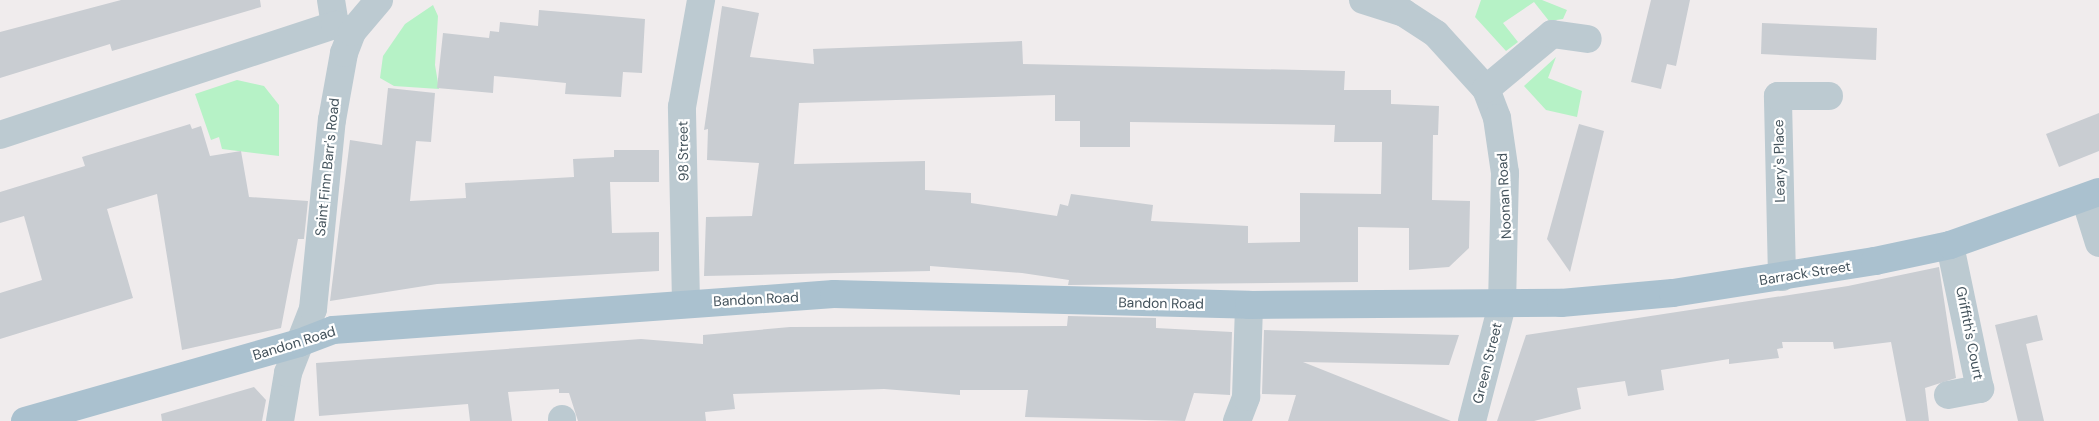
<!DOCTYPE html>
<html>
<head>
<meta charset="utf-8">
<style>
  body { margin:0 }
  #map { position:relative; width:2099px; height:421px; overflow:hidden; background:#f0eced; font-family:"DM Sans",sans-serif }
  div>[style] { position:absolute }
  .green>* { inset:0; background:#b6f2c6 }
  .building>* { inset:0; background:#c9cdd2 }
  .minor>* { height:28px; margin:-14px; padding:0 14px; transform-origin:14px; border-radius:14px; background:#bccad1 }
  .major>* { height:28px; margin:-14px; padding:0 14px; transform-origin:14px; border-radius:14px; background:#aac1cf }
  span { translate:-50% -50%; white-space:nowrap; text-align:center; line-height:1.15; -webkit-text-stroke:4.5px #fff; paint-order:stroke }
  .street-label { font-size:14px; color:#44535c }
</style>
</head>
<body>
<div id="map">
  <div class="green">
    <div style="clip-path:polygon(1481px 0,1542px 0,1567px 10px,1563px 19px,1549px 21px,1534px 2px,1503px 23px,1518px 42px,1506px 51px,1475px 17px)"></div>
    <div style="clip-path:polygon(433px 5px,438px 16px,435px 65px,439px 89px,394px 86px,380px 78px,383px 56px,405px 24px)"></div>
    <div style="clip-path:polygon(1556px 57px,1548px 78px,1582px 91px,1577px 117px,1546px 110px,1524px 86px)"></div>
    <div style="clip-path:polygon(237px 80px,264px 86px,279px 105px,279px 156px,222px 149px,219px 137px,211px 140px,195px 94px)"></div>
  </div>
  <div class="building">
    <div style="clip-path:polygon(121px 0,260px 0,261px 7px,112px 51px,110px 44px,0 78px,0 32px)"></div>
    <div style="clip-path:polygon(1651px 0,1690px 0,1676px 66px,1667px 64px,1661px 89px,1631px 82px)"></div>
    <div style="clip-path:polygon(evenodd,722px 6px,759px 13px,750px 57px,814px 64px,813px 49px,1022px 41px,1023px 64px,1345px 71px,1344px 90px,1391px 90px,1391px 104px,1439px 106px,1438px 135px,1433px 135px,1432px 200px,1470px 201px,1469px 248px,1449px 267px,1409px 270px,1409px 228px,1358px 227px,1358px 282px,1068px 285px,1069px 280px,1022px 273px,930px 266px,930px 271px,704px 276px,706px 217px,752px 216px,759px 163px,707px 160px,708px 129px,704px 130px,722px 6px,1055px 95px,1055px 121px,1080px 121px,1080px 147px,1130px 147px,1130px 122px,1335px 125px,1334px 142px,1382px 142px,1381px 194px,1300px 193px,1300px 242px,1248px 243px,1248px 226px,1151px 221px,1153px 205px,1071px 194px,1068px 206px,1060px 204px,1057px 216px,971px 203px,971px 193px,925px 190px,925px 161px,794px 164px,799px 103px,1055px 95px)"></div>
    <div style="clip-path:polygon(539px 10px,645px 19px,642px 73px,623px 72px,621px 97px,565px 94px,566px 83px,494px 76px,493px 93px,437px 88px,443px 33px,489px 38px,490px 31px,499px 32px,500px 22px,538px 26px)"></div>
    <div style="clip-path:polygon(1762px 23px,1877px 28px,1876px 60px,1761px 54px)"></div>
    <div style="clip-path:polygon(388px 88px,435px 93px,431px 142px,416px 141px,410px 201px,466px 198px,465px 183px,574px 177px,573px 159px,614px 157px,614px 150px,659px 150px,659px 182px,610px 182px,612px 233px,659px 232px,659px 271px,437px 284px,330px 301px,350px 140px,382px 145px)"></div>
    <div style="clip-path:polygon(2099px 113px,2099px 151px,2059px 167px,2046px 134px)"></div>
    <div style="clip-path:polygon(190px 124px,192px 129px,201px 126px,210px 156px,241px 151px,249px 197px,308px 201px,304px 239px,298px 239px,281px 328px,182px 350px,157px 194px,107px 209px,133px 298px,0 339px,0 293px,42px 280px,24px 216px,0 223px,0 192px,85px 166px,82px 157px)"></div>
    <div style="clip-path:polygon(1579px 124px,1604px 131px,1570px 272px,1547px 239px)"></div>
    <div style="clip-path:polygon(1939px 267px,1956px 378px,1925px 388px,1929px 421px,1906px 421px,1891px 342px,1834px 349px,1833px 342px,1782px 342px,1783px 348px,1777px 349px,1779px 358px,1729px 364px,1729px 359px,1661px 370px,1664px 390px,1628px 396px,1625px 381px,1577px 388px,1581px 409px,1534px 421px,1497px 421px,1526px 335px,1848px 286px)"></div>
    <div style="clip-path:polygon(2037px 315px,2043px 340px,2026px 344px,2044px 421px,2018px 421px,1995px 325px)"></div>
    <div style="clip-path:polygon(1068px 316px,1156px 318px,1156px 328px,1232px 332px,1230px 395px,1194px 393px,1185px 421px,1025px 417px,1028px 390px,960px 390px,960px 395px,884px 389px,733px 394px,735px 409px,705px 412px,706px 421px,578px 421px,569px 393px,559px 393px,559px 389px,508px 392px,512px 421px,470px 421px,468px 404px,319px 416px,316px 363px,641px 339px,703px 344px,703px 335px,790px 327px,1067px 326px)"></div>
    <div style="clip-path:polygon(1264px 330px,1459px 335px,1449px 365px,1303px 362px,1451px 421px,1288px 421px,1296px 395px,1262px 394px)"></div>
    <div style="clip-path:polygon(254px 387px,266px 400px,262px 421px,162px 421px,161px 414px)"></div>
  </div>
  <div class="minor">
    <div style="left:331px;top:0;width:25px;rotate:81deg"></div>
    <div style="left:1363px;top:0;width:43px;rotate:17.6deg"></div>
    <div style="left:1404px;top:13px;width:38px;rotate:33deg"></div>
    <div style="left:1436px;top:34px;width:74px;rotate:47.7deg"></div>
    <div style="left:1486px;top:89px;width:31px;rotate:69deg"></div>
    <div style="left:1497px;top:118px;width:56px;rotate:81.7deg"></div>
    <div style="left:1505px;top:173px;width:132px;rotate:91.3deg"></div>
    <div style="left:1502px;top:305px;width:120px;rotate:104.5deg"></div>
    <div style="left:1486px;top:89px;width:86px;rotate:-39.8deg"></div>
    <div style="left:1552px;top:34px;width:36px;rotate:8deg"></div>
    <div style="left:0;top:135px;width:353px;rotate:-18.2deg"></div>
    <div style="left:335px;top:25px;width:18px;rotate:22deg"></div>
    <div style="left:2085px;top:198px;width:47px;rotate:72.7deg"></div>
    <div style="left:1782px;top:277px;width:181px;rotate:-91.3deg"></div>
    <div style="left:1778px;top:96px;width:51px"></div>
    <div style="left:686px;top:303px;width:196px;rotate:-91.2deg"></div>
    <div style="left:682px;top:107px;width:109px;rotate:-79.9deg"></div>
    <div style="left:1948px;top:395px;width:33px;rotate:-11deg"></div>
    <div style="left:1980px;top:389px;width:147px;rotate:-101.8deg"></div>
    <div style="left:562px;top:419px;width:2px;rotate:90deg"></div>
    <div style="left:280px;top:421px;width:49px;rotate:-80.5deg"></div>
    <div style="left:288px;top:373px;width:69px;rotate:-68.7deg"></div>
    <div style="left:313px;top:309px;width:190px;rotate:-84.3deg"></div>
    <div style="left:332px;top:120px;width:68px;rotate:-79.8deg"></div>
    <div style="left:344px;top:53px;width:22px;rotate:-69deg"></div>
    <div style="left:352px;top:32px;width:42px;rotate:-49.8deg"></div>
    <div style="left:1237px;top:421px;width:26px;rotate:-69deg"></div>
    <div style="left:1246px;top:397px;width:92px;rotate:-88.1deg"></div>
  </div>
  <div class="major">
    <div style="left:25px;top:421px;width:285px;rotate:-15.9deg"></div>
    <div style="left:299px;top:343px;width:36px;rotate:-21deg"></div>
    <div style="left:333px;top:330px;width:502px;rotate:-4.11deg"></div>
    <div style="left:834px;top:294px;width:415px;rotate:1.5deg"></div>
    <div style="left:1249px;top:305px;width:312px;rotate:-0.4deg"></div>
    <div style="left:1561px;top:303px;width:112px;rotate:-5.1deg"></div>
    <div style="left:1673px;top:293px;width:205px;rotate:-9deg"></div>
    <div style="left:1875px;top:261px;width:77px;rotate:-12deg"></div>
    <div style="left:1950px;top:245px;width:158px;rotate:-19.6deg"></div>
  </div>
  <div class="street-label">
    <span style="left:683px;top:151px;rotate:-91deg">98 Street</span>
    <span style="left:1779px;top:161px;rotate:-91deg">Leary's Place</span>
    <span style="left:327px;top:167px;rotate:-84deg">Saint Finn Barr's Road</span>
    <span style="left:1504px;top:196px;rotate:-93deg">Noonan Road</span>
    <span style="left:1805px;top:273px;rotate:-9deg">Barrack Street</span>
    <span style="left:756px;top:299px;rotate:-3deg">Bandon Road</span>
    <span style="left:1161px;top:303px;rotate:1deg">Bandon Road</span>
    <span style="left:1970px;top:333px;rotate:79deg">Griffith's Court</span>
    <span style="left:294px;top:343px;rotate:-17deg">Bandon Road</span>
    <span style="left:1487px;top:363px;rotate:-76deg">Green Street</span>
  </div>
</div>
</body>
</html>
